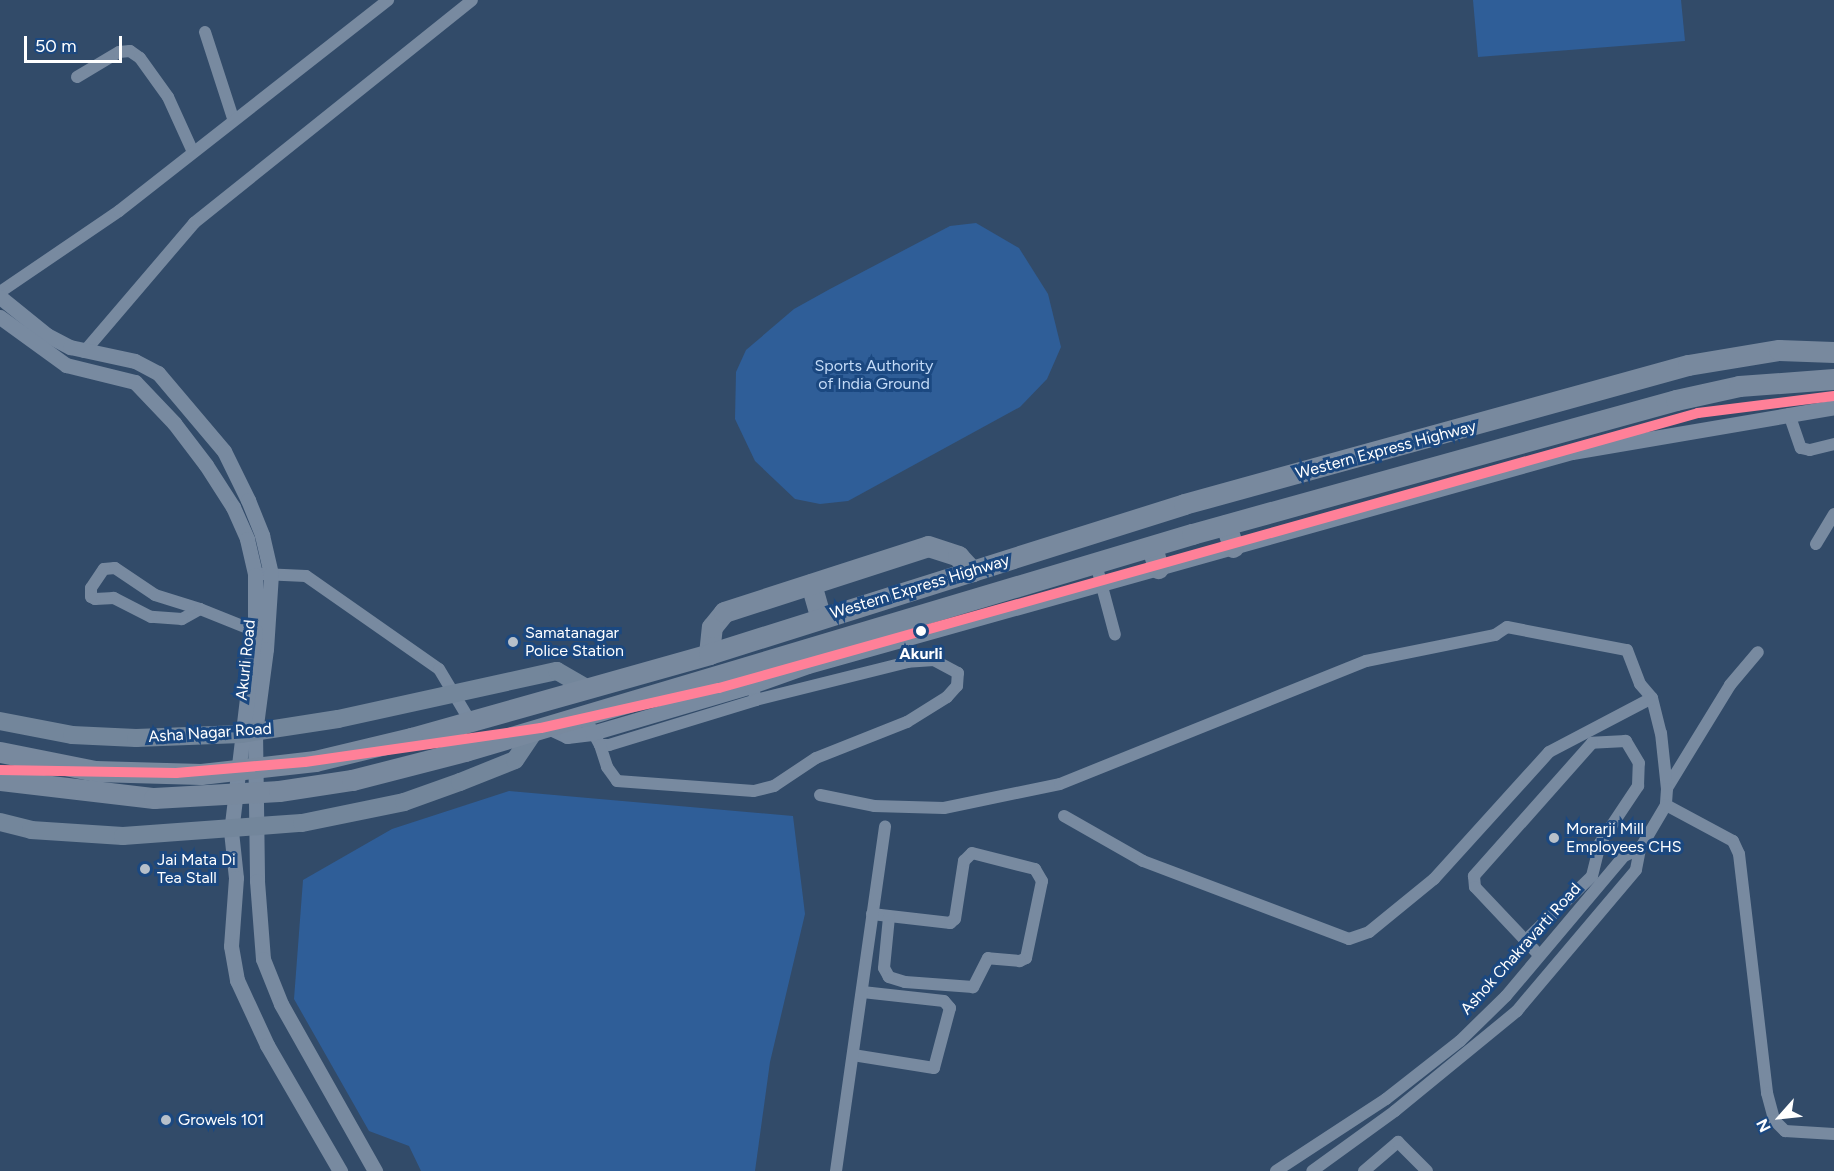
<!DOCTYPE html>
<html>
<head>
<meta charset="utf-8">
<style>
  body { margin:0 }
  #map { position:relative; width:1834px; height:1171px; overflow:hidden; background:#324b69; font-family:Figtree,sans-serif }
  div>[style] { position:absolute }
  .green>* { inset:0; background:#2f5e98 }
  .minor>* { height:12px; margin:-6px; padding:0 6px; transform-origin:6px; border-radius:6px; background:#788aa0 }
  .tertiary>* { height:15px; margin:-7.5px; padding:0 7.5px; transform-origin:7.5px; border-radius:7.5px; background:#788aa0 }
  .secondary>* { height:18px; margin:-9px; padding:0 9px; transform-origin:9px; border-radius:9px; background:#73869b }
  .trunk>* { height:21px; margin:-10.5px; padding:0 10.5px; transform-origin:10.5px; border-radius:10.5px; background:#78899e }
  .trunk-bridge>* { height:21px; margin:-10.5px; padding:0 10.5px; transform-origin:10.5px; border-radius:10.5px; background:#78899e }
  .metro-1>* { height:10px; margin:-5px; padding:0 5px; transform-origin:5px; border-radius:5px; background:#ff8098 }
  .dots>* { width:16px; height:16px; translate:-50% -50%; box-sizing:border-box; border:3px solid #1b4880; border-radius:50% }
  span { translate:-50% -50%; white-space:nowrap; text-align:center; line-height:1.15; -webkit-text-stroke:6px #1b4880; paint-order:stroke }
  .park-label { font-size:16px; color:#c4dbf7 }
  .street-label { font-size:16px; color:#fff }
  .poi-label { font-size:16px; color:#fff }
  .left { translate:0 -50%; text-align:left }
  .stop-label { font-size:16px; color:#fff; font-weight:700 }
  .north { position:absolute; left:1750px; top:1087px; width:60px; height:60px; -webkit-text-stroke:4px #1b4880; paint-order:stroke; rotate:243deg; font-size:16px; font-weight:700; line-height:24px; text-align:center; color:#fff }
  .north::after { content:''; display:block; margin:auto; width:21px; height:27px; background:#fff; clip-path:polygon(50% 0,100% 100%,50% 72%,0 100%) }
  .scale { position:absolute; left:24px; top:36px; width:98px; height:27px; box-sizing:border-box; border:3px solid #fff; border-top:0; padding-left:8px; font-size:18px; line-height:21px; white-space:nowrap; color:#fff; -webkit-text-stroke:4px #1b4880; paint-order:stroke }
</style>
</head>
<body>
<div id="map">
  <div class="green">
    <div style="clip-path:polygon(1473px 0,1681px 0,1685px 41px,1478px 57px)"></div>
    <div style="clip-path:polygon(976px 223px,1019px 248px,1048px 294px,1061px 347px,1047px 379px,1020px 407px,848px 501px,820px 504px,795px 499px,755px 461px,735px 419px,736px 372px,746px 350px,794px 309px,830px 289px,950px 226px)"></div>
    <div style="clip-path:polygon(509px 791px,793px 816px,805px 914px,770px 1062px,755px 1171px,421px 1171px,409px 1146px,369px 1131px,294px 999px,303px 880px,392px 829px)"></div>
  </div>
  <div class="minor">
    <div style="left:205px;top:32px;width:90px;rotate:72deg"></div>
    <div style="left:77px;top:77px;width:49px;rotate:-30.8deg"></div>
    <div style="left:119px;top:52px;width:11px;rotate:-5deg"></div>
    <div style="left:130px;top:51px;width:12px;rotate:35deg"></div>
    <div style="left:140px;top:58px;width:48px;rotate:54.3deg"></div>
    <div style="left:168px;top:97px;width:58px;rotate:65.6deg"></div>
    <div style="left:0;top:292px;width:144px;rotate:-34.2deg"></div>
    <div style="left:119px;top:211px;width:342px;rotate:-38.1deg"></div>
    <div style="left:84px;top:352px;width:170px;rotate:-49.5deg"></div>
    <div style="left:194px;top:223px;width:356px;rotate:-38.7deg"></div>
    <div style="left:1789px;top:414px;width:36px;rotate:71deg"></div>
    <div style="left:1801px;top:448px;width:9px;rotate:13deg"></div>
    <div style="left:1810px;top:450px;width:25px;rotate:-14deg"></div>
    <div style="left:1816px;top:544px;width:35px;rotate:-59deg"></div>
    <div style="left:1096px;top:564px;width:73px;rotate:75deg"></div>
    <div style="left:262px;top:574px;width:44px;rotate:2.6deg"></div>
    <div style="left:306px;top:576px;width:162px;rotate:35deg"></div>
    <div style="left:439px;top:669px;width:61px;rotate:59.2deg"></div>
    <div style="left:200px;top:609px;width:21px;rotate:151deg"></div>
    <div style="left:182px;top:619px;width:31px;rotate:-176deg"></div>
    <div style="left:151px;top:617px;width:42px;rotate:-152.8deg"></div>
    <div style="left:114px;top:598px;width:19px;rotate:177deg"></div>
    <div style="left:95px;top:599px;width:4px;rotate:-153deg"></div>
    <div style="left:91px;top:597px;width:9px;rotate:-90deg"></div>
    <div style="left:91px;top:588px;width:23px;rotate:-56deg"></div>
    <div style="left:104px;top:569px;width:11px;rotate:-5deg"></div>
    <div style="left:115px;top:568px;width:48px;rotate:34deg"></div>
    <div style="left:155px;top:595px;width:47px;rotate:17.3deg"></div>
    <div style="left:200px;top:609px;width:59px;rotate:21.8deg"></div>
    <div style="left:585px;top:717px;width:32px;rotate:62deg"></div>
    <div style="left:600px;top:745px;width:9px"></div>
    <div style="left:609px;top:745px;width:154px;rotate:-17deg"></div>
    <div style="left:756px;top:700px;width:8px;rotate:-104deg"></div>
    <div style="left:600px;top:745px;width:23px;rotate:72deg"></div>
    <div style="left:607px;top:767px;width:17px;rotate:54deg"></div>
    <div style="left:617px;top:781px;width:137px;rotate:4.2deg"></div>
    <div style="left:754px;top:791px;width:21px;rotate:-14deg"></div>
    <div style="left:774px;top:786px;width:50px;rotate:-33.7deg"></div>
    <div style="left:816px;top:758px;width:98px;rotate:-21.6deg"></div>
    <div style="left:907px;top:722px;width:47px;rotate:-32deg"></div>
    <div style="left:947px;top:697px;width:15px;rotate:-48deg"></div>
    <div style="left:957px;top:686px;width:13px;rotate:-86deg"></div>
    <div style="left:958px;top:673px;width:27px;rotate:-152deg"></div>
    <div style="left:934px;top:660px;width:26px;rotate:176deg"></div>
    <div style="left:908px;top:662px;width:157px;rotate:166deg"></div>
    <div style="left:1667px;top:788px;width:121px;rotate:-58.5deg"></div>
    <div style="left:1730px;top:685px;width:43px;rotate:-49.7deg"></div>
    <div style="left:820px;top:795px;width:55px;rotate:11.5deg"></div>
    <div style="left:874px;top:806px;width:70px;rotate:1.6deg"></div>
    <div style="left:944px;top:808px;width:118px;rotate:-11.7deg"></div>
    <div style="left:1060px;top:784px;width:330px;rotate:-21.9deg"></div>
    <div style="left:1366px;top:661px;width:132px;rotate:-11.4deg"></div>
    <div style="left:1495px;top:635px;width:14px;rotate:-34deg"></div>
    <div style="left:1507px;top:627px;width:122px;rotate:10.9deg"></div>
    <div style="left:1627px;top:650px;width:36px;rotate:69deg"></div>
    <div style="left:1640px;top:684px;width:18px;rotate:49deg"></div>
    <div style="left:1652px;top:698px;width:36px;rotate:76deg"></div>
    <div style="left:1661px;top:733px;width:56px;rotate:83.9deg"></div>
    <div style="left:1667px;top:789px;width:16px;rotate:94deg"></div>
    <div style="left:1666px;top:805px;width:51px;rotate:120.6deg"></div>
    <div style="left:1640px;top:849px;width:21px;rotate:101deg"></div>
    <div style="left:1636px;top:870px;width:185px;rotate:130.2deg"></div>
    <div style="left:1517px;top:1011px;width:158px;rotate:140.7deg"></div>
    <div style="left:1395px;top:1111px;width:102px;rotate:144.1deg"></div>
    <div style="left:1666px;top:805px;width:76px;rotate:28.2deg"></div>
    <div style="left:1733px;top:841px;width:14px;rotate:65deg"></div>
    <div style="left:1739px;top:854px;width:241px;rotate:83.3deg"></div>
    <div style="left:1767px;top:1093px;width:28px;rotate:75deg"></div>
    <div style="left:1774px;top:1120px;width:16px;rotate:45deg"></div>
    <div style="left:1785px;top:1131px;width:49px;rotate:3.5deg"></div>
    <div style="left:1064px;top:816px;width:91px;rotate:29.7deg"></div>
    <div style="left:1143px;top:861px;width:220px;rotate:20.7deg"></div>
    <div style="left:1349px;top:939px;width:21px;rotate:-19deg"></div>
    <div style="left:1369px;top:932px;width:84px;rotate:-39.2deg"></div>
    <div style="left:1434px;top:879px;width:171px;rotate:-47.8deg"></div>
    <div style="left:1549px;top:752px;width:116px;rotate:-27.7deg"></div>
    <div style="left:872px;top:914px;width:79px;rotate:6.6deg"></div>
    <div style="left:950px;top:923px;width:6px;rotate:-39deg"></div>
    <div style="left:955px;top:919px;width:59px;rotate:-81.2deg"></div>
    <div style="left:964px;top:861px;width:11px;rotate:-45deg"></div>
    <div style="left:972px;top:853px;width:65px;rotate:14.3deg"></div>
    <div style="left:1035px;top:869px;width:14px;rotate:60deg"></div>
    <div style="left:1042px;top:881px;width:79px;rotate:101.7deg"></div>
    <div style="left:1026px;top:958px;width:7px;rotate:153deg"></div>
    <div style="left:1020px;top:961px;width:32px;rotate:-175deg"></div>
    <div style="left:988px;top:958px;width:33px;rotate:117deg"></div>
    <div style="left:973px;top:987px;width:68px;rotate:-175.8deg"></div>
    <div style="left:905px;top:982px;width:17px;rotate:-163deg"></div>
    <div style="left:889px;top:977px;width:10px;rotate:-119deg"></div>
    <div style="left:884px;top:968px;width:51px;rotate:-84.4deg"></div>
    <div style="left:1526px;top:940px;width:92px;rotate:-44.1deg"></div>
    <div style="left:1592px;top:876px;width:34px;rotate:-76deg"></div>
    <div style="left:1600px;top:843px;width:69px;rotate:-56.3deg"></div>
    <div style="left:1638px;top:786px;width:23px;rotate:-88deg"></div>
    <div style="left:1639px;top:763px;width:26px;rotate:-121deg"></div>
    <div style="left:1626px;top:741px;width:34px;rotate:177deg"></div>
    <div style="left:1592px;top:743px;width:178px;rotate:131.6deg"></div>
    <div style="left:1474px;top:876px;width:11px;rotate:85deg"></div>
    <div style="left:1475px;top:887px;width:93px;rotate:46.7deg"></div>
    <div style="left:853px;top:1055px;width:82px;rotate:9.1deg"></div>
    <div style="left:934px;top:1068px;width:62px;rotate:-75.1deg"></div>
    <div style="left:950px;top:1008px;width:9px;rotate:-131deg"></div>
    <div style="left:944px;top:1001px;width:82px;rotate:-173.7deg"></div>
    <div style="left:836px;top:1171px;width:348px;rotate:-81.9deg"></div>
    <div style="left:1276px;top:1171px;width:131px;rotate:-33.2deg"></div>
    <div style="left:1386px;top:1099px;width:94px;rotate:-38.1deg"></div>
    <div style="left:1460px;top:1041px;width:64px;rotate:-44.4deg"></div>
    <div style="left:1506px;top:996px;width:183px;rotate:-49.9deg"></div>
    <div style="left:1624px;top:856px;width:17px;rotate:-24deg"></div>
    <div style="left:1364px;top:1171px;width:45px;rotate:-40.5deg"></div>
    <div style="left:1398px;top:1142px;width:41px;rotate:45deg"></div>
  </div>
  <div class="tertiary">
    <div style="left:0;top:297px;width:60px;rotate:39deg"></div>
    <div style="left:47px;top:335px;width:26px;rotate:28deg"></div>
    <div style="left:70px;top:347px;width:66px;rotate:12.2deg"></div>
    <div style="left:135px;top:361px;width:26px;rotate:28deg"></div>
    <div style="left:158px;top:373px;width:102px;rotate:49.8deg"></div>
    <div style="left:224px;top:451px;width:55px;rotate:63.9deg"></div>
    <div style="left:248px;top:500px;width:38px;rotate:68deg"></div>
    <div style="left:262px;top:535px;width:40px;rotate:77deg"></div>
    <div style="left:271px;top:574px;width:75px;rotate:93.8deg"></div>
    <div style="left:266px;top:649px;width:84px;rotate:97.5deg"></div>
    <div style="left:255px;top:732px;width:149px;rotate:89.2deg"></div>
    <div style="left:257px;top:881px;width:78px;rotate:85.6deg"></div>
    <div style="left:263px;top:959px;width:48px;rotate:68.2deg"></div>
    <div style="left:281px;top:1004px;width:192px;rotate:60.6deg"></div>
    <div style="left:0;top:317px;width:82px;rotate:36deg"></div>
    <div style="left:66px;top:365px;width:71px;rotate:13.8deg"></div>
    <div style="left:135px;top:382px;width:57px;rotate:46.4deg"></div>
    <div style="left:174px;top:423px;width:53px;rotate:52.7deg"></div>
    <div style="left:206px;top:465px;width:50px;rotate:57.3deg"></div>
    <div style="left:233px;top:507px;width:35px;rotate:66deg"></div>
    <div style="left:247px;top:539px;width:37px;rotate:77deg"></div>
    <div style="left:255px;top:575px;width:56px;rotate:90deg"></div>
    <div style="left:255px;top:631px;width:201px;rotate:96.8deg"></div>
    <div style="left:231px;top:831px;width:47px;rotate:83.9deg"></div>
    <div style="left:236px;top:878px;width:68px;rotate:94.2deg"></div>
    <div style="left:231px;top:946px;width:35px;rotate:80deg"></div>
    <div style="left:237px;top:980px;width:72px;rotate:65.2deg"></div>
    <div style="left:267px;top:1045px;width:146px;rotate:59.9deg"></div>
    <div style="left:550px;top:728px;width:19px;rotate:25deg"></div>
    <div style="left:567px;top:736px;width:25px;rotate:-7deg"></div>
    <div style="left:592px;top:733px;width:167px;rotate:-16.4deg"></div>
    <div style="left:752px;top:686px;width:59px;rotate:-19.7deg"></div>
    <div style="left:808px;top:666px;width:793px;rotate:-15.65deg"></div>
    <div style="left:1572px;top:452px;width:266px;rotate:-9.7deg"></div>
  </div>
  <div class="secondary">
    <div style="left:0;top:721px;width:73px;rotate:11deg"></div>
    <div style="left:72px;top:735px;width:64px;rotate:2.7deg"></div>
    <div style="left:136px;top:738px;width:105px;rotate:-2.2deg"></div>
    <div style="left:241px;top:734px;width:98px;rotate:-8.8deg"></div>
    <div style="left:338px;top:719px;width:224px;rotate:-12.4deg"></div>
    <div style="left:557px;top:671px;width:34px;rotate:30deg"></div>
    <div style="left:0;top:822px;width:32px;rotate:14deg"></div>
    <div style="left:31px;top:830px;width:92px;rotate:3.7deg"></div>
    <div style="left:123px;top:836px;width:179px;rotate:-4.2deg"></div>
    <div style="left:302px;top:823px;width:104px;rotate:-11.6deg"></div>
    <div style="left:404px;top:802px;width:59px;rotate:-19.7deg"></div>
    <div style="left:460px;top:782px;width:59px;rotate:-21.8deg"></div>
    <div style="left:515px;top:760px;width:32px;rotate:-56deg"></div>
  </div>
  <div class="trunk">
    <div style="left:1226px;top:525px;width:23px;rotate:72deg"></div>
    <div style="left:1152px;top:547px;width:22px;rotate:74deg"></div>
    <div style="left:811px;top:584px;width:35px;rotate:74deg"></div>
    <div style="left:709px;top:654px;width:27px;rotate:-84deg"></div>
    <div style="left:712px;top:627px;width:19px;rotate:-51deg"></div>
    <div style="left:724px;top:612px;width:214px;rotate:-17.9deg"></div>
    <div style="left:928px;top:546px;width:32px;rotate:18deg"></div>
    <div style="left:958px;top:556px;width:21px;rotate:47deg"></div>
    <div style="left:411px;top:738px;width:310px;rotate:-15.7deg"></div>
    <div style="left:709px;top:654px;width:498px;rotate:-17.5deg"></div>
    <div style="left:1184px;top:504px;width:523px;rotate:-15.42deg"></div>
    <div style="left:1688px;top:365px;width:92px;rotate:-9.4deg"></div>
    <div style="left:1779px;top:350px;width:55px;rotate:2.1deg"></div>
    <div style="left:465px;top:751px;width:759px;rotate:-16.62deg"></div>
    <div style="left:1192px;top:534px;width:502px;rotate:-15.48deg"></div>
    <div style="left:1676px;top:400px;width:65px;rotate:-12.5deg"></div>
    <div style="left:1739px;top:386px;width:95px;rotate:-4.2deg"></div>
  </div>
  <div class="trunk-bridge">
    <div style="left:0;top:752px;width:97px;rotate:11.3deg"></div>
    <div style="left:95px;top:771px;width:106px;rotate:1.6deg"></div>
    <div style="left:201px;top:774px;width:115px;rotate:-6.5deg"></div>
    <div style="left:315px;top:761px;width:99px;rotate:-13.5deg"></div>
    <div style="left:0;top:780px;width:155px;rotate:6.7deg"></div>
    <div style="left:154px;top:798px;width:125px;rotate:-3.2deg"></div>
    <div style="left:279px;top:791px;width:74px;rotate:-8.6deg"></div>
    <div style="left:352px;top:780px;width:117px;rotate:-14.4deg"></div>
  </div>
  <div class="metro-1">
    <div style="left:0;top:770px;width:176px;rotate:1deg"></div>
    <div style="left:176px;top:773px;width:129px;rotate:-4.9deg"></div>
    <div style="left:305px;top:762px;width:238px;rotate:-8.2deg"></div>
    <div style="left:541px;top:728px;width:182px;rotate:-12.7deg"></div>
    <div style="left:719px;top:688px;width:1017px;rotate:-15.69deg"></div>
    <div style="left:1698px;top:413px;width:137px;rotate:-7.1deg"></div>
  </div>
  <div class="dots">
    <div style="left:921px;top:631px;background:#fff"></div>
    <div style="left:513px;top:642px;background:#b7c0ca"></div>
    <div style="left:1554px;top:838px;background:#b7c0ca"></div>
    <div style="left:145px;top:869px;background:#b7c0ca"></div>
    <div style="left:166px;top:1120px;background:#b7c0ca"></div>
  </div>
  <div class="park-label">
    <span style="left:874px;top:375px">Sports Authority<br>of India Ground</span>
  </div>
  <div class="street-label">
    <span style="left:1386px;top:450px;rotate:-15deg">Western Express Highway</span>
    <span style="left:920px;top:587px;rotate:-17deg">Western Express Highway</span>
    <span style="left:246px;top:660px;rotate:-84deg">Akurli Road</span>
    <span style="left:210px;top:733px;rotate:-4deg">Asha Nagar Road</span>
    <span style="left:1521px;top:949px;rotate:-48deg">Ashok Chakravarti Road</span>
  </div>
  <div class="poi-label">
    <span class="left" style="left:525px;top:642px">Samatanagar<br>Police Station</span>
    <span class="left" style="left:1566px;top:838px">Morarji Mill<br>Employees CHS</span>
    <span class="left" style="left:157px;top:869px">Jai Mata Di<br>Tea Stall</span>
    <span class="left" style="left:178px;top:1120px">Growels 101</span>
  </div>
  <div class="stop-label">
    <span style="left:921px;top:654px">Akurli</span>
  </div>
  <div class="north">N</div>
  <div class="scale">50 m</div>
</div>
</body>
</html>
